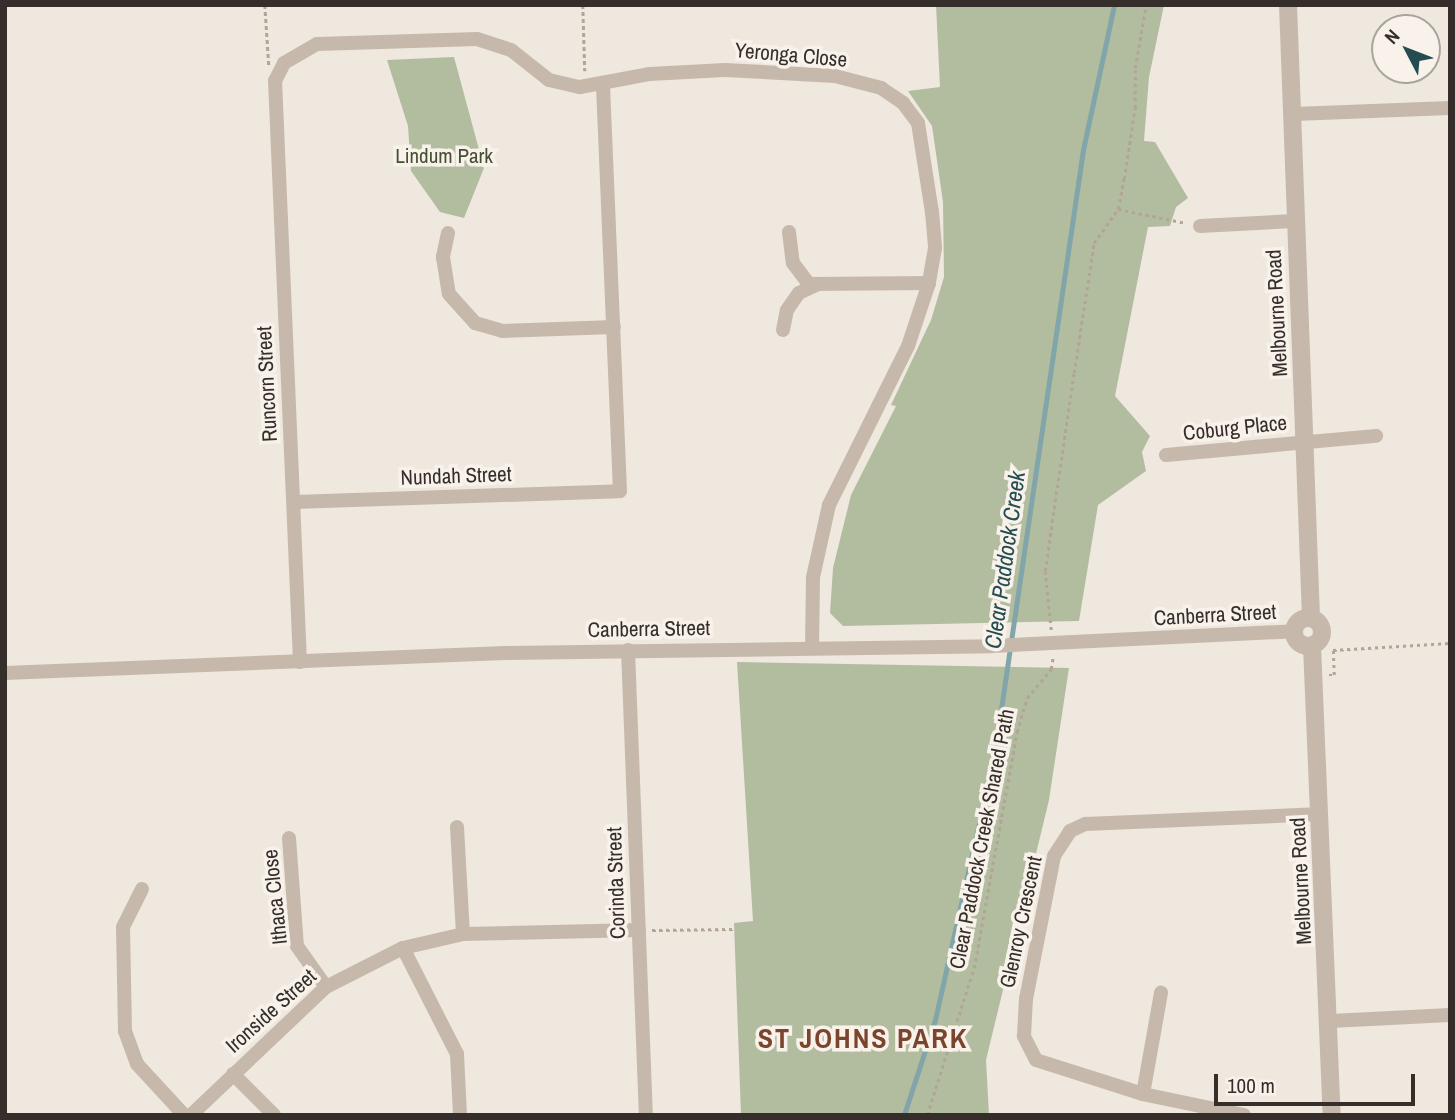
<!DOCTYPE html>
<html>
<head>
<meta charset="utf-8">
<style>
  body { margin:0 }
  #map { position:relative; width:1455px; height:1120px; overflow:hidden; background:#efe8df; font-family:"Archivo Narrow",sans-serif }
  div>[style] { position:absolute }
  .green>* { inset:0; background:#b2bda0 }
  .stream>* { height:4.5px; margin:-2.25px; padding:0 2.25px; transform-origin:2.25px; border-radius:2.25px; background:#81a5a9 }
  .path>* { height:2.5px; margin-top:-1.25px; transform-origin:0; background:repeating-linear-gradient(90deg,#b2a496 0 3.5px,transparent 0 7px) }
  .minor>* { height:14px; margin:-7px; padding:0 7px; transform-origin:7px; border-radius:7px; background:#c6b9ac }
  .tertiary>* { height:18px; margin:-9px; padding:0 9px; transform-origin:9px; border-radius:9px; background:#c6b9ac }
  .tertiary>.ring { margin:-9px; padding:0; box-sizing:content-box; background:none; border:18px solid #c6b9ac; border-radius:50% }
  span { translate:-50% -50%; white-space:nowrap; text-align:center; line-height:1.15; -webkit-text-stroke:7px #f8f2eb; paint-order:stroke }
  .street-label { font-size:21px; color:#352e2a }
  .park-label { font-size:21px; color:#435031 }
  .water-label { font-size:23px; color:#254c51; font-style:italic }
  .district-label { font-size:28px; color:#7a442d; font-weight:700; letter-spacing:2px }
  .frame { position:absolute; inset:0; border:7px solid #352e2a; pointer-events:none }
  .north { position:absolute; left:1371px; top:14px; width:70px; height:70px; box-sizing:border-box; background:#f8f2eb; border:2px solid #aaa49e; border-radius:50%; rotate:312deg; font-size:19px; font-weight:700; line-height:28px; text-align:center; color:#352e2a }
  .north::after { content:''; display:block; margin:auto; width:24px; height:32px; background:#254c51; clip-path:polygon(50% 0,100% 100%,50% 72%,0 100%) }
  .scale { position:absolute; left:1214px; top:1074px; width:201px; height:32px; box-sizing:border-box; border:4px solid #352e2a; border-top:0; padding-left:9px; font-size:21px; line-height:24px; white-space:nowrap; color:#352e2a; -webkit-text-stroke:5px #f8f2eb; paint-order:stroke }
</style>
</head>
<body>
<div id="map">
  <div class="green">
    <div style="clip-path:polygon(936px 5px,1164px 5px,1149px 77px,1144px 141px,1155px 142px,1188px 198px,1176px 207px,1170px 226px,1148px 227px,1115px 396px,1150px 436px,1142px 452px,1146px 471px,1098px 505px,1079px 621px,843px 626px,830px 613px,833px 568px,851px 495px,896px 406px,891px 405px,931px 320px,944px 277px,943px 202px,932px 126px,908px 91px,940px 87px)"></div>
    <div style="clip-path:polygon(454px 57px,484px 168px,464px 218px,440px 212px,411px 171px,408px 126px,387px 60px)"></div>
    <div style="clip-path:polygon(737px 662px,1069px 668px,1049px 800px,986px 1060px,989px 1115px,741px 1115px,734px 923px,753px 921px)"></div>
  </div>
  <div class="stream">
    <div style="left:904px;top:1115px;width:100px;rotate:-71.9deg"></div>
    <div style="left:935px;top:1020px;width:270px;rotate:-77.4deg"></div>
    <div style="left:994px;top:757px;width:613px;rotate:-81.66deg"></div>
    <div style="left:1083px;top:150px;width:148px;rotate:-77.9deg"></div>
  </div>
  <div class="path">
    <div style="left:265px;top:5px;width:60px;rotate:86.2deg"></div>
    <div style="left:583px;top:5px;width:66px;rotate:88.3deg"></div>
    <div style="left:1118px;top:209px;width:69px;rotate:11.6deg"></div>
    <div style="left:1051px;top:630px;width:59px;rotate:-95.8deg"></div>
    <div style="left:1045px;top:571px;width:200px;rotate:-81.7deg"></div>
    <div style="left:1074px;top:373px;width:132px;rotate:-81.3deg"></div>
    <div style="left:1094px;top:243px;width:42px;rotate:-54.8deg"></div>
    <div style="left:1118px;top:209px;width:31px;rotate:-79deg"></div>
    <div style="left:1124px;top:179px;width:72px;rotate:-81.2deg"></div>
    <div style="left:1135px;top:108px;width:40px;rotate:-90deg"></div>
    <div style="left:1135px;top:68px;width:64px;rotate:-80.1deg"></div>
    <div style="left:1329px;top:675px;width:5px"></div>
    <div style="left:1334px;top:675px;width:25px;rotate:-92deg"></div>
    <div style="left:1333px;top:650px;width:117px;rotate:-3.4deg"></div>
    <div style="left:652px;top:930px;width:82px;rotate:-0.7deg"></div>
    <div style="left:927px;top:1115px;width:154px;rotate:-72.3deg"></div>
    <div style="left:974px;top:968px;width:240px;rotate:-79.7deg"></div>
    <div style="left:1017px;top:732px;width:35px;rotate:-74deg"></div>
    <div style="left:1027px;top:698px;width:38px;rotate:-50deg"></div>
    <div style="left:1051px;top:669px;width:12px;rotate:-81deg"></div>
  </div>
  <div class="minor">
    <div style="left:1294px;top:114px;width:156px;rotate:-2.2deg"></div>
    <div style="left:1200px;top:226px;width:94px;rotate:-3deg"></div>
    <div style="left:789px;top:232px;width:31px;rotate:83deg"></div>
    <div style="left:793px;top:263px;width:26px;rotate:53deg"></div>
    <div style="left:809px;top:284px;width:120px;rotate:-0.5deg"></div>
    <div style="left:448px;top:233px;width:25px;rotate:102deg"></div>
    <div style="left:443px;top:257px;width:37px;rotate:81deg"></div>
    <div style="left:449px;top:294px;width:39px;rotate:48deg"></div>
    <div style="left:475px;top:323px;width:29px;rotate:16deg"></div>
    <div style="left:503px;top:331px;width:111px;rotate:-2.1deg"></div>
    <div style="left:783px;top:330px;width:20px;rotate:-79deg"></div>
    <div style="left:787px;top:310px;width:21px;rotate:-55deg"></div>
    <div style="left:799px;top:293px;width:19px;rotate:-25deg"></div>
    <div style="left:1166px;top:455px;width:211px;rotate:-5.2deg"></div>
    <div style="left:294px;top:502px;width:326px;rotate:-1.9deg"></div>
    <div style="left:620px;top:491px;width:408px;rotate:-92.4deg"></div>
    <div style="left:628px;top:650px;width:465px;rotate:87.8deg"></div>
    <div style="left:300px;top:662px;width:582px;rotate:-92.46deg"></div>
    <div style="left:275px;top:81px;width:20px;rotate:-63deg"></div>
    <div style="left:284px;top:63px;width:38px;rotate:-30deg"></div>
    <div style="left:317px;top:44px;width:160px;rotate:-1.8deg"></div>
    <div style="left:477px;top:39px;width:36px;rotate:18deg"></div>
    <div style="left:511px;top:50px;width:48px;rotate:38.3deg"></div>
    <div style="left:549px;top:80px;width:32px;rotate:13deg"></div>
    <div style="left:580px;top:87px;width:70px;rotate:-10.7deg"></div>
    <div style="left:649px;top:74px;width:76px;rotate:-3deg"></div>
    <div style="left:725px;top:70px;width:110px;rotate:3.1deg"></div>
    <div style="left:835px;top:76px;width:48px;rotate:14.6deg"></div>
    <div style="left:881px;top:88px;width:27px;rotate:34deg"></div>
    <div style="left:903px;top:103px;width:25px;rotate:53deg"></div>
    <div style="left:918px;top:123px;width:90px;rotate:81.1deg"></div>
    <div style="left:932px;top:212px;width:36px;rotate:85deg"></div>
    <div style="left:935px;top:248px;width:36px;rotate:100deg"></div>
    <div style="left:929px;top:283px;width:66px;rotate:108.4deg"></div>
    <div style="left:908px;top:346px;width:178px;rotate:116.4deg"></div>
    <div style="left:829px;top:505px;width:74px;rotate:102.5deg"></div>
    <div style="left:813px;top:577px;width:69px;rotate:90.8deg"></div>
    <div style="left:5px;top:673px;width:500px;rotate:-2.29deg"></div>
    <div style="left:505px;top:653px;width:487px;rotate:-0.8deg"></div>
    <div style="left:992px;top:646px;width:302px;rotate:-2.8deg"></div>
    <div style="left:457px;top:827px;width:107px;rotate:86.8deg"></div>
    <div style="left:289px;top:838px;width:108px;rotate:85.8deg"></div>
    <div style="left:297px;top:946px;width:50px;rotate:54.7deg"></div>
    <div style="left:142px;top:889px;width:42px;rotate:116.6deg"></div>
    <div style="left:123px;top:927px;width:104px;rotate:88.9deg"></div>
    <div style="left:125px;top:1031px;width:35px;rotate:70deg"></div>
    <div style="left:137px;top:1064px;width:69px;rotate:47.3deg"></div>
    <div style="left:403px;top:948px;width:119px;rotate:63deg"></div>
    <div style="left:457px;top:1054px;width:61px;rotate:87.2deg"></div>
    <div style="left:1331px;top:1021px;width:119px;rotate:-2.9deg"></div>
    <div style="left:233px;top:1074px;width:58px;rotate:45deg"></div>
    <div style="left:1143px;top:1094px;width:103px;rotate:-79.9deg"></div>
    <div style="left:191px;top:1115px;width:186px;rotate:-43.5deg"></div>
    <div style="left:326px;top:987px;width:86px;rotate:-26.9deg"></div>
    <div style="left:403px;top:948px;width:62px;rotate:-13.1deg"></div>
    <div style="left:463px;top:934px;width:176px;rotate:-1.3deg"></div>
    <div style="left:1244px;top:1115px;width:103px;rotate:-168.3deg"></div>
    <div style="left:1143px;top:1094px;width:112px;rotate:-162.4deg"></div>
    <div style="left:1036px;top:1060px;width:27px;rotate:-117deg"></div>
    <div style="left:1024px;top:1036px;width:37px;rotate:-87deg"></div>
    <div style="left:1026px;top:999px;width:146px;rotate:-78.9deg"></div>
    <div style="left:1054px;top:856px;width:30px;rotate:-57deg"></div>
    <div style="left:1070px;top:831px;width:17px;rotate:-25deg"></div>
    <div style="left:1085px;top:824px;width:236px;rotate:-2.4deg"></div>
  </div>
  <div class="tertiary">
    <div style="left:1288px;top:5px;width:614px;rotate:87.85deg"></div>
    <div class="ring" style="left:1294px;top:618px;width:10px;height:10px"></div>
    <div style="left:1312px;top:646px;width:469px;rotate:87.6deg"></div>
  </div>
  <div class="street-label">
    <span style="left:791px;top:55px;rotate:5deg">Yeronga Close</span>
    <span style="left:1277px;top:313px;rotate:-93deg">Melbourne Road</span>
    <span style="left:267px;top:384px;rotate:-93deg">Runcorn Street</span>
    <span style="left:1235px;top:428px;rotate:-6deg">Coburg Place</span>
    <span style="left:456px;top:476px;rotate:-2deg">Nundah Street</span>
    <span style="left:1215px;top:615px;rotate:-3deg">Canberra Street</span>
    <span style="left:649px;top:629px;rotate:-1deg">Canberra Street</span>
    <span style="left:982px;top:839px;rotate:-79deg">Clear Paddock Creek Shared Path</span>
    <span style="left:1301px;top:881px;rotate:-93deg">Melbourne Road</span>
    <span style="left:616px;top:883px;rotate:-92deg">Corinda Street</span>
    <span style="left:275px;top:897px;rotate:-96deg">Ithaca Close</span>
    <span style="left:1021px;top:922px;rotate:-78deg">Glenroy Crescent</span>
    <span style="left:271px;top:1011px;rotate:-42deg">Ironside Street</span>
  </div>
  <div class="park-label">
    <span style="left:444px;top:156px">Lindum Park</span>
  </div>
  <div class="water-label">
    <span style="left:1005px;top:560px;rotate:-82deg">Clear Paddock Creek</span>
  </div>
  <div class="district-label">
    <span style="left:863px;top:1038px">ST JOHNS PARK</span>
  </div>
  <div class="frame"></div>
  <div class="north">N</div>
  <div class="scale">100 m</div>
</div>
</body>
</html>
